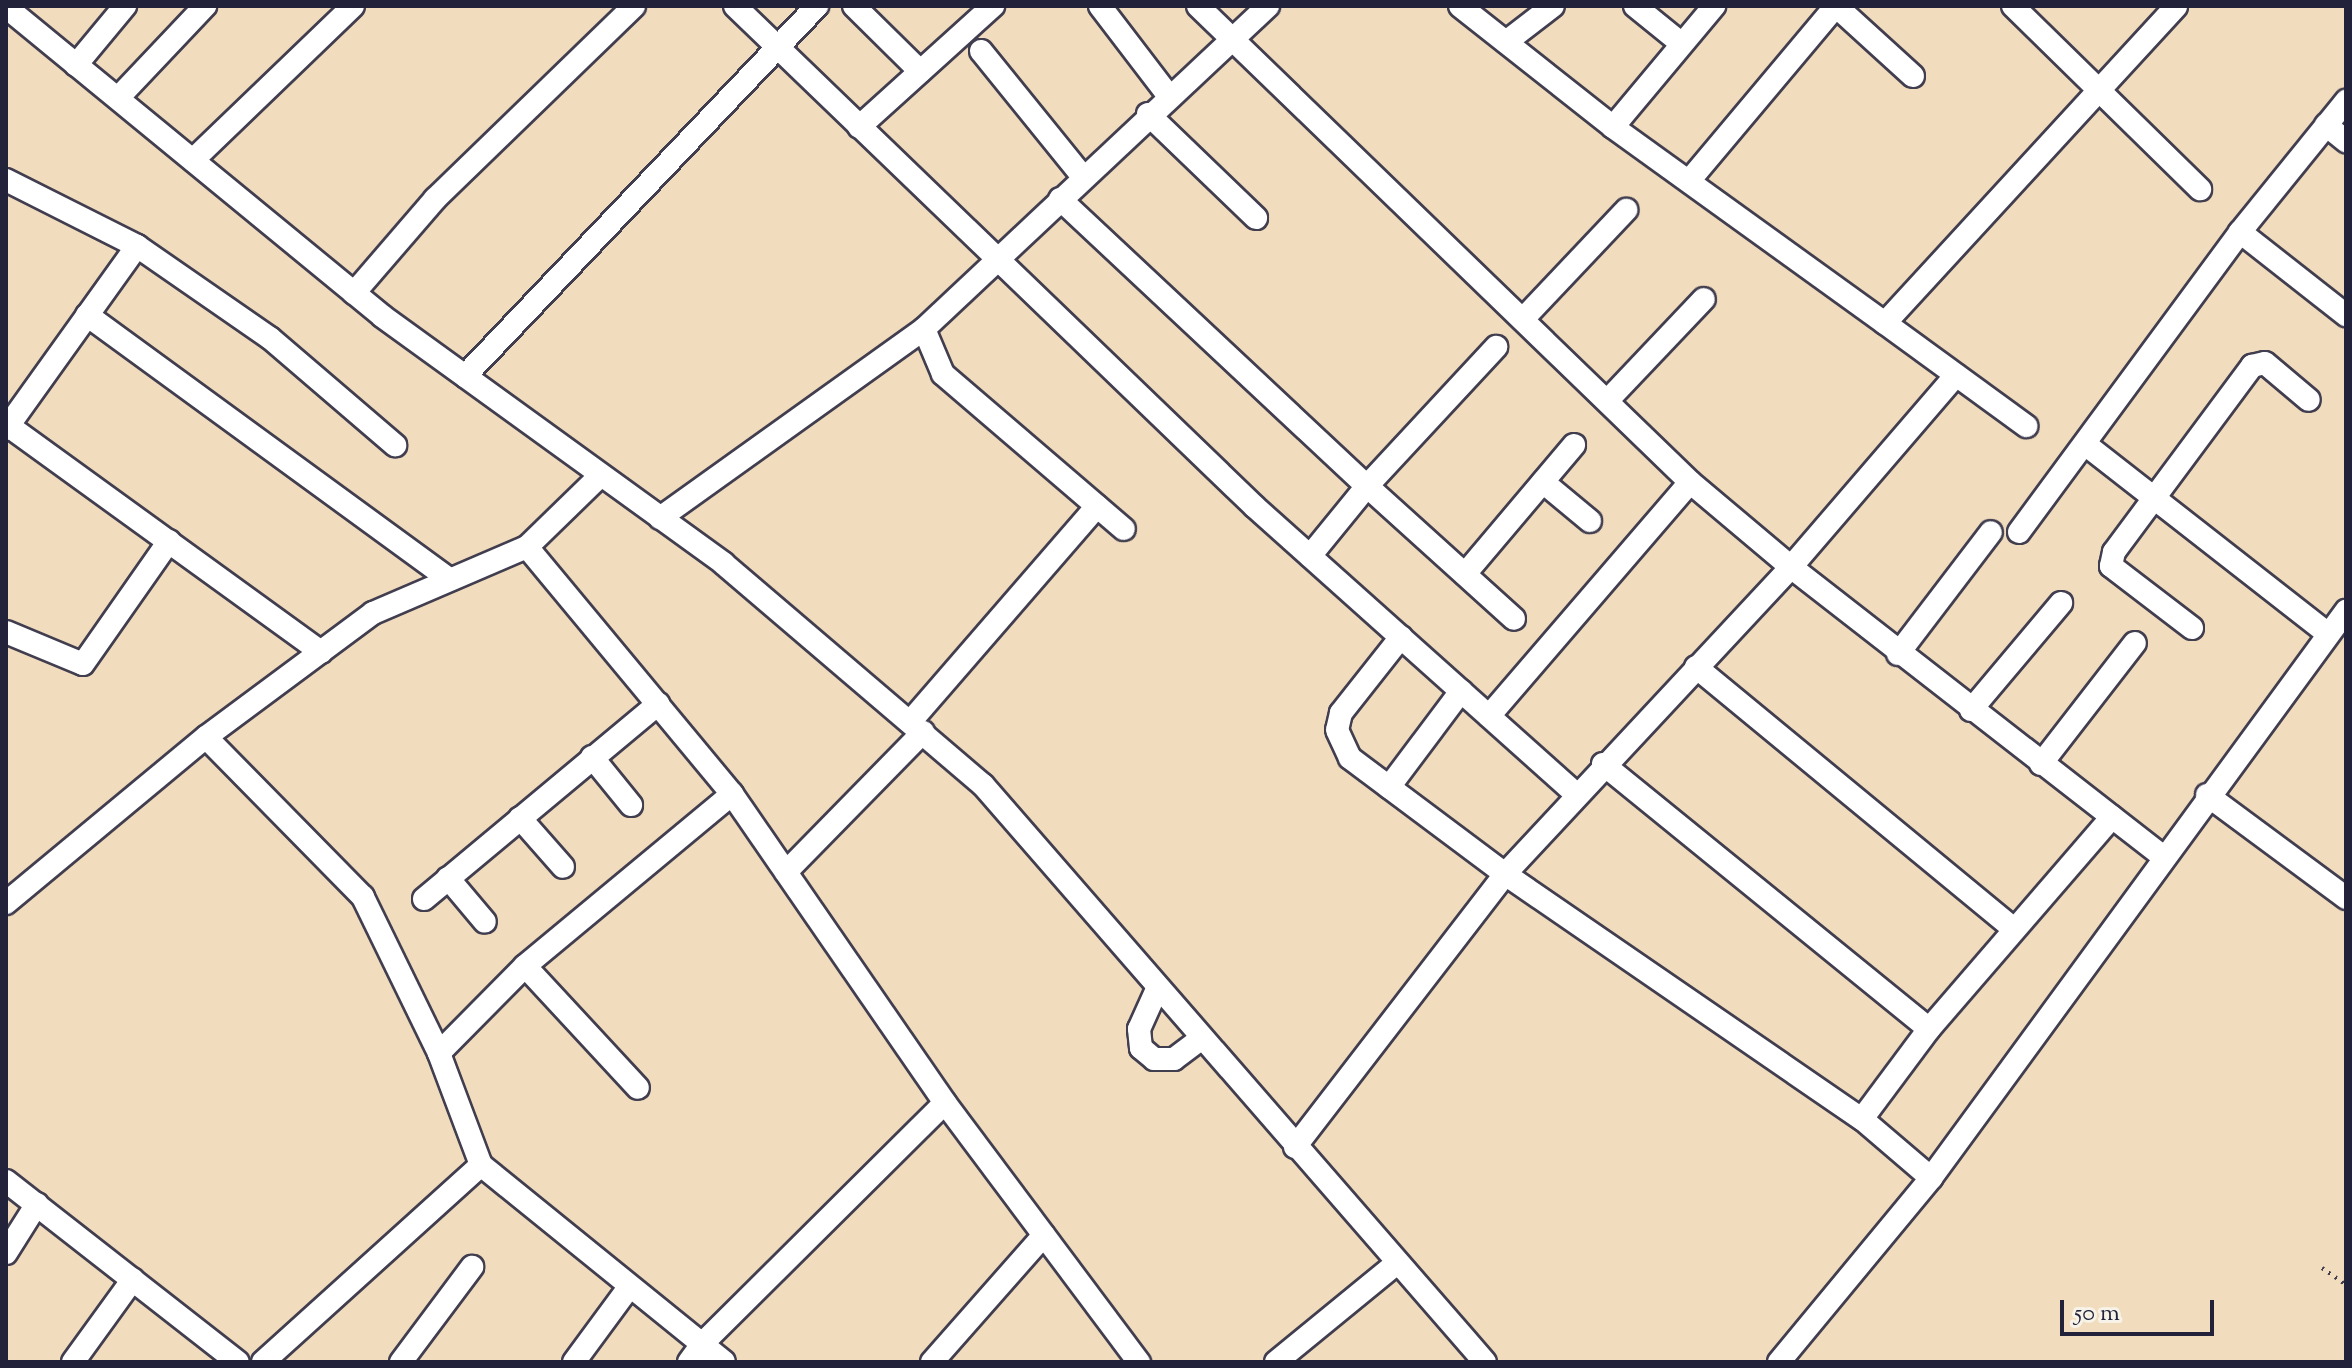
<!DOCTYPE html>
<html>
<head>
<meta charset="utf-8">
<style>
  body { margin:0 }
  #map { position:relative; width:2352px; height:1368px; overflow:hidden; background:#f2dcbe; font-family:"Sorts Mill Goudy",serif }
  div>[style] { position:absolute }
  .path>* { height:4px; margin-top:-2px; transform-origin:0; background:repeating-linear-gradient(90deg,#413e4f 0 2px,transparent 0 8px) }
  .roads { filter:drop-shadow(2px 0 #413e4f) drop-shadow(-2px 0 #413e4f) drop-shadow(0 2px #413e4f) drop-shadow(0 -2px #413e4f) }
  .minor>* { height:22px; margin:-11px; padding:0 11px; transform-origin:11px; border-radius:11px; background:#fff }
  span { translate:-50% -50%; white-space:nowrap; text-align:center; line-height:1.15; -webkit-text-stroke:6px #f7f3e8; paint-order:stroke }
  .frame { position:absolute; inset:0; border:8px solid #22223b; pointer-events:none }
  .scale { position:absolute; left:2060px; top:1300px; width:154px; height:36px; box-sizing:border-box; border:4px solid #22223b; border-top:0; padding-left:10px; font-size:24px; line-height:28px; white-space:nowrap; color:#22223b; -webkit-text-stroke:6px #f7f3e8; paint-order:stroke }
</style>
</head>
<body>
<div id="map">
  <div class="path">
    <div style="left:2322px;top:1268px;width:29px;rotate:35deg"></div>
  </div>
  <div class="roads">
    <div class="minor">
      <div style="left:735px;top:6px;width:722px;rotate:43.93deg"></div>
      <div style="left:1255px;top:507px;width:429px;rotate:41.8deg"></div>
      <div style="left:854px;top:6px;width:93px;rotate:44.6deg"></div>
      <div style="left:1100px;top:6px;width:112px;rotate:52.6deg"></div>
      <div style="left:1198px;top:6px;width:685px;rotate:44.05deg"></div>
      <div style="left:1690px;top:482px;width:132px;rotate:40.1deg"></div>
      <div style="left:1791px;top:567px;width:253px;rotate:-49.3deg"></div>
      <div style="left:1460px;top:6px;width:195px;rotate:38.3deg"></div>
      <div style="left:1613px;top:127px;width:335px;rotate:35.8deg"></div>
      <div style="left:1885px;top:323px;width:430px;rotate:-47.4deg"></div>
      <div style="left:1635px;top:6px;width:60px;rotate:39deg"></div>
      <div style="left:2013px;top:6px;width:262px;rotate:44.4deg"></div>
      <div style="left:6px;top:7px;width:487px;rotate:39.4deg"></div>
      <div style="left:382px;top:316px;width:422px;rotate:35.9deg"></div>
      <div style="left:724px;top:564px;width:340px;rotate:40.5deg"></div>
      <div style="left:983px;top:785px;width:765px;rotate:48.98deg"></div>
      <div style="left:1506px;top:42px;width:59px;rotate:-37.5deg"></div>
      <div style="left:981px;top:51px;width:162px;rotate:51deg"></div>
      <div style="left:76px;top:65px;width:77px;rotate:-50.3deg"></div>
      <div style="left:118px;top:98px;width:127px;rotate:-46.6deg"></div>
      <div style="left:1148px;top:114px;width:150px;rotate:43.9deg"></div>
      <div style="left:2326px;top:125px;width:26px;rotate:39deg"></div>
      <div style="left:859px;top:127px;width:181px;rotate:-42.1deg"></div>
      <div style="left:1613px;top:127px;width:158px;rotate:-50.1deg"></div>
      <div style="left:193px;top:160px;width:222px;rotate:-43.9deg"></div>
      <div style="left:6px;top:180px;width:147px;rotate:26.7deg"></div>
      <div style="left:137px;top:246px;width:162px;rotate:34.7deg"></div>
      <div style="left:270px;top:338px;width:165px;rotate:40.6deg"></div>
      <div style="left:1689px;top:181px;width:229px;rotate:-50deg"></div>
      <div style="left:1836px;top:6px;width:104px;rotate:42.3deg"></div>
      <div style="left:1060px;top:199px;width:420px;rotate:43.1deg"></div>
      <div style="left:1367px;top:486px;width:190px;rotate:-47.1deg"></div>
      <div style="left:2240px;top:232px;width:135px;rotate:38.1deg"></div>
      <div style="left:354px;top:293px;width:124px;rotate:-49.2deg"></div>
      <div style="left:435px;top:199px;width:277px;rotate:-44.1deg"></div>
      <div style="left:87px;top:315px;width:449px;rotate:36.1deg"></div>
      <div style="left:1524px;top:318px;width:149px;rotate:-46.6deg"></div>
      <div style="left:1885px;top:323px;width:175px;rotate:36.1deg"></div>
      <div style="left:924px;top:329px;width:49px;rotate:67.1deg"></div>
      <div style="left:943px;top:374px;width:238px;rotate:40.6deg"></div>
      <div style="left:465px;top:376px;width:511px;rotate:-46.43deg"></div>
      <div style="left:1608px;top:400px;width:139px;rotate:-46.5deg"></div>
      <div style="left:6px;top:424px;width:389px;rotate:35.9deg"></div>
      <div style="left:6px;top:429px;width:225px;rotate:-54.4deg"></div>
      <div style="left:2085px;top:444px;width:308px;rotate:38deg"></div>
      <div style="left:1543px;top:482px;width:61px;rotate:39.7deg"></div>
      <div style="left:660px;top:518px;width:325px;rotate:-35.6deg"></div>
      <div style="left:924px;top:329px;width:472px;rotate:-43.2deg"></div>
      <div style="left:2019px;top:532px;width:373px;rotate:-53.6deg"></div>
      <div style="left:2240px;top:232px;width:169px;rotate:-51deg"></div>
      <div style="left:527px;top:547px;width:321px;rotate:50.3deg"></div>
      <div style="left:732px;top:794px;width:375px;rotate:55.4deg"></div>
      <div style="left:945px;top:1103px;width:324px;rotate:53.2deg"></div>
      <div style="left:1310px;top:556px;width:90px;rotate:-50.8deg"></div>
      <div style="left:1367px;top:486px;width:198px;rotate:42.1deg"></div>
      <div style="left:1465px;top:574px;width:169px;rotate:-49.8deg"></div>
      <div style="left:2192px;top:628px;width:102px;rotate:-142.6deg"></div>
      <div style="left:2111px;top:566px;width:14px;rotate:-78deg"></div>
      <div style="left:2114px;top:552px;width:232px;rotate:-53.4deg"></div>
      <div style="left:2252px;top:366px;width:13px;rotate:-13deg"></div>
      <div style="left:2265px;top:363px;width:57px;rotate:40.1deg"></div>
      <div style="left:6px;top:632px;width:83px;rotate:22.6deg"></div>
      <div style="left:83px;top:664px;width:150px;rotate:-55deg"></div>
      <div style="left:1401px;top:637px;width:97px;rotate:128.3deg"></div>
      <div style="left:1341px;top:713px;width:17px;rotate:103deg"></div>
      <div style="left:1337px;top:730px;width:31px;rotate:65deg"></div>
      <div style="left:1350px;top:758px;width:194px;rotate:36.8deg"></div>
      <div style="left:1505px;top:874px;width:433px;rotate:34.5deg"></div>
      <div style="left:1862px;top:1119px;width:91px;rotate:40.5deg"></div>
      <div style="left:1898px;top:654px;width:153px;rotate:-52.7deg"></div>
      <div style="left:1696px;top:667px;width:408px;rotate:39.5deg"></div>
      <div style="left:1971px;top:710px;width:140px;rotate:-49.9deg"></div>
      <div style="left:1489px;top:716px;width:308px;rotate:-49.3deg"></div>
      <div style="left:911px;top:721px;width:284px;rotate:-49.1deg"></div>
      <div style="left:592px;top:757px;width:62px;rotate:50.9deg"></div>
      <div style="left:1603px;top:764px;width:420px;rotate:39.1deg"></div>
      <div style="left:1929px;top:1029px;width:112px;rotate:126.7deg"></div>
      <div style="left:2041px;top:764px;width:153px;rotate:-52.2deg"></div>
      <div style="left:1389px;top:787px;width:120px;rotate:-53.1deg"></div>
      <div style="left:2207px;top:795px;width:173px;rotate:36.5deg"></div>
      <div style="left:520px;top:818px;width:65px;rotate:48.7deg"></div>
      <div style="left:786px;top:872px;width:196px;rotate:-45.6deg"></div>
      <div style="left:448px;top:878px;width:57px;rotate:49.9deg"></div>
      <div style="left:424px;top:899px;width:305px;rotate:-39.8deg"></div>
      <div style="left:6px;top:903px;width:260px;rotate:-39.7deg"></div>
      <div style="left:525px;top:966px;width:166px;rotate:47.2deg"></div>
      <div style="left:1158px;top:987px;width:46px;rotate:114.3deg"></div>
      <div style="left:1139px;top:1029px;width:19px;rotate:84deg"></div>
      <div style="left:1141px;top:1048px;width:17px;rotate:40deg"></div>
      <div style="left:1154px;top:1059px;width:20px"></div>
      <div style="left:1174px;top:1059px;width:35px;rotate:-37deg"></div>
      <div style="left:1929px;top:1029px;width:280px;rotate:-49.2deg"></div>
      <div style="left:439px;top:1053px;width:122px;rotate:-45.3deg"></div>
      <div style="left:525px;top:966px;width:269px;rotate:-39.7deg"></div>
      <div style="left:1295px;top:1147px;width:344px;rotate:-52.4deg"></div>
      <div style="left:1505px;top:874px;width:420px;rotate:-47deg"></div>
      <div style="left:1791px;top:567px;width:472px;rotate:37.9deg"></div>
      <div style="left:481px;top:1165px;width:120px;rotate:-110.6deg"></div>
      <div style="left:439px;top:1053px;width:174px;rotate:-116deg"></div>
      <div style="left:363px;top:897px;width:224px;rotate:-134.5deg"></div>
      <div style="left:206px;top:737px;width:208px;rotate:-36.6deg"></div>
      <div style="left:373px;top:613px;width:168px;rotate:-23.2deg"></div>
      <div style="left:527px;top:547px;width:102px;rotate:-44.2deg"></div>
      <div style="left:6px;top:1181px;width:294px;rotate:38deg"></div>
      <div style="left:6px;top:1253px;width:58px;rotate:-57.7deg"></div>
      <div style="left:73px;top:1362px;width:102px;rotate:-54.1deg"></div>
      <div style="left:263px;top:1362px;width:294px;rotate:-42.1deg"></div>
      <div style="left:481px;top:1165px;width:284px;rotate:39deg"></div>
      <div style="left:702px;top:1344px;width:342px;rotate:-44.8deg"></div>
      <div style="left:401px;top:1362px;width:119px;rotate:-53.2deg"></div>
      <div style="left:574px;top:1362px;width:94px;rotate:-53.6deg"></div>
      <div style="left:689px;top:1362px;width:22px;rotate:-54deg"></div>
      <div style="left:702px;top:1344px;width:28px;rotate:39deg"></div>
      <div style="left:932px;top:1362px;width:169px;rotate:-48.6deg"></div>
      <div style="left:1276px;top:1362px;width:156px;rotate:-39.3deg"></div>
      <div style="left:1779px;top:1362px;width:239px;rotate:-50.4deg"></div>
      <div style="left:1931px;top:1178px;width:703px;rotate:-53.8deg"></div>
    </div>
  </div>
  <div class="frame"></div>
  <div class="scale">50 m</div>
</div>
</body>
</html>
